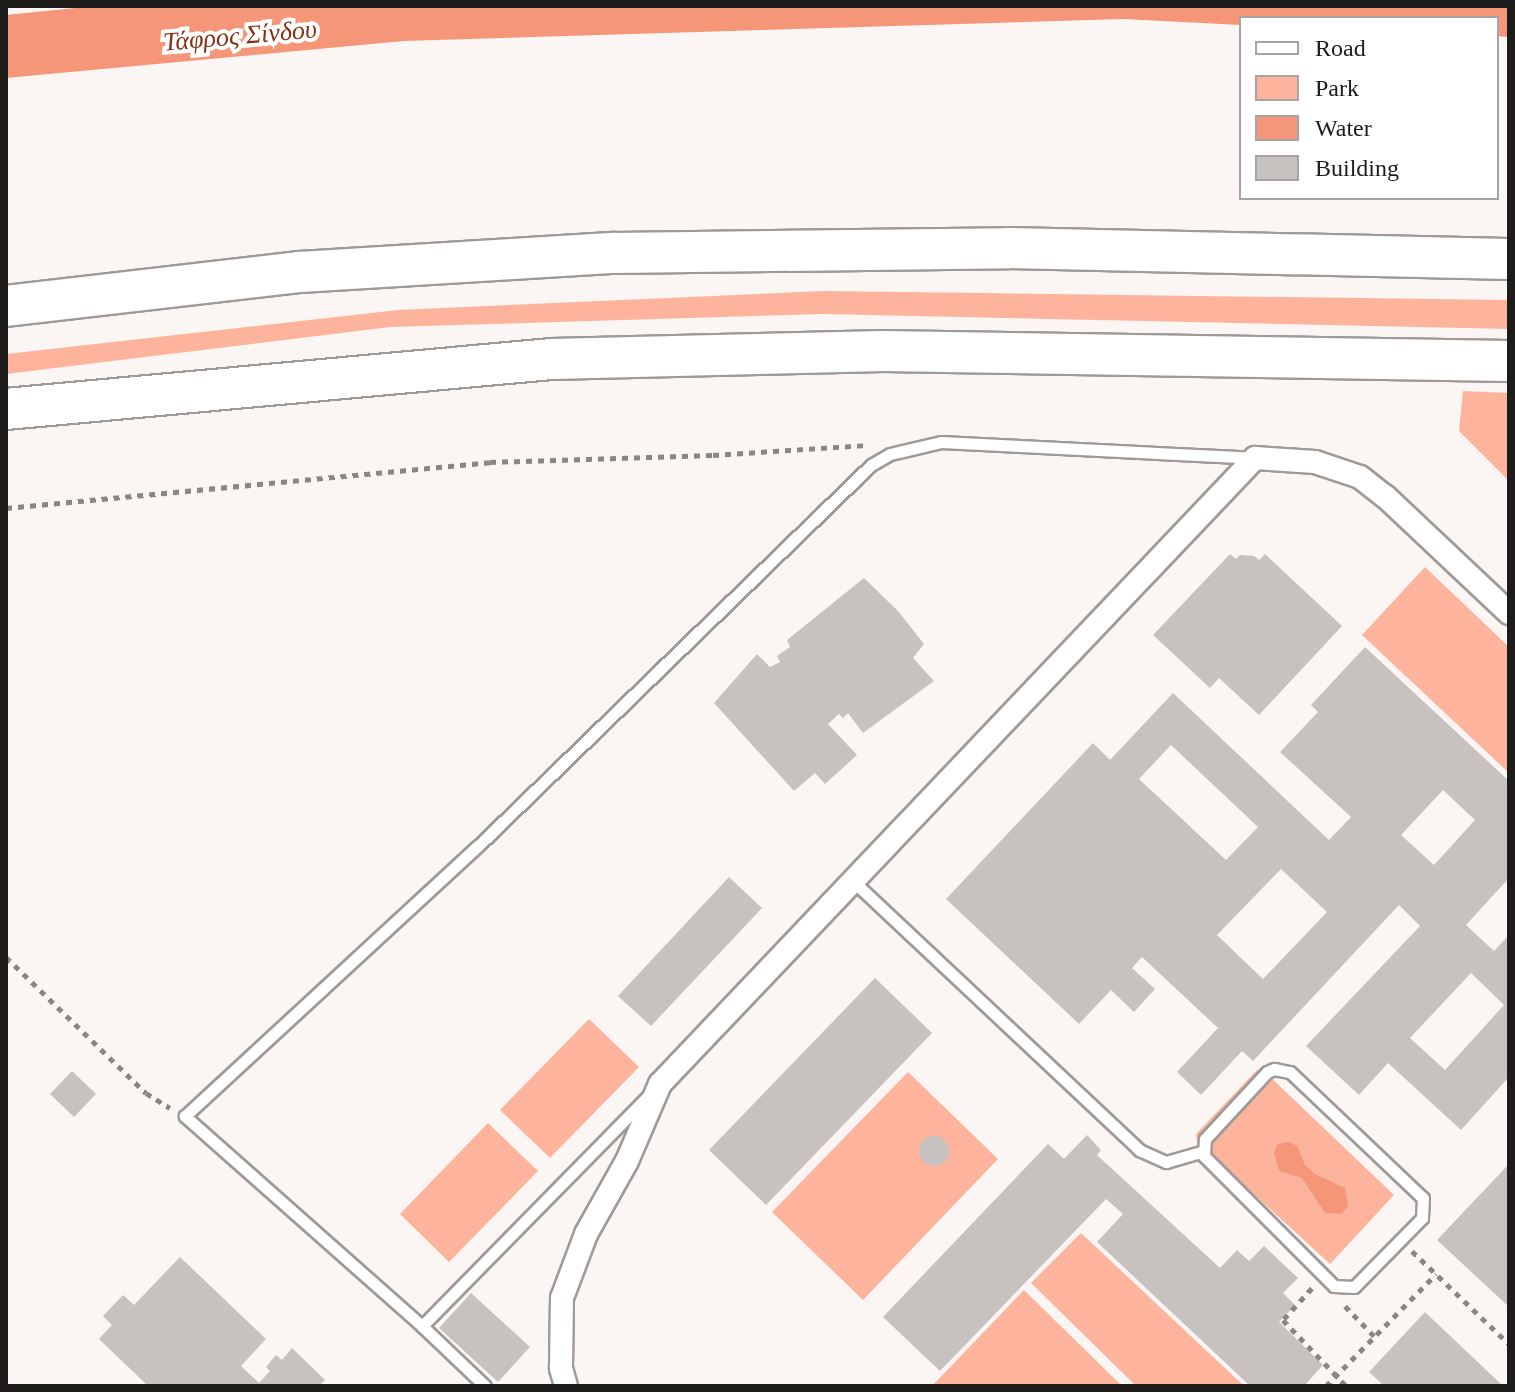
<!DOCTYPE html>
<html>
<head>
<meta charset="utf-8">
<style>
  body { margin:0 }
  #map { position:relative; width:1515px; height:1392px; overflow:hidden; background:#fbf6f4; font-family:"Times New Roman",serif }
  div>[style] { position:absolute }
  .green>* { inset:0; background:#feb49c }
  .water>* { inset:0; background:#f69679 }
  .building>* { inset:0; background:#c7c2c0 }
  .round { border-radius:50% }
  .path>* { height:5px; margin-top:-2.5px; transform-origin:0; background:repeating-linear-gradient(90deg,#8a8685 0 6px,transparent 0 12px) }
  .roads { filter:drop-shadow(2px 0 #9e9a98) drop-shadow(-2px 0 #9e9a98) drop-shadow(0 2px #9e9a98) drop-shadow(0 -2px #9e9a98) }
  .lane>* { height:11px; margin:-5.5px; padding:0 5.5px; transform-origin:5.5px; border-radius:5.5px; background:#fff }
  .street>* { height:22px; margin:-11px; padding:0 11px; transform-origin:11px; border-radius:11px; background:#fff }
  .highway>* { height:40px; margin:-20px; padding:0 20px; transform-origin:20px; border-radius:20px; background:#fff }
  span { translate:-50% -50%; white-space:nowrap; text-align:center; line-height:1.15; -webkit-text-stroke:8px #fff; paint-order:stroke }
  .water-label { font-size:26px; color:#853115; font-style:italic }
  .frame { position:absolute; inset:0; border:8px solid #1e1c1b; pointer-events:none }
  .legend { position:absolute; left:1239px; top:16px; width:260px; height:184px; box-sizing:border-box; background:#fff; border:2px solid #a5a4a4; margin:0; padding:10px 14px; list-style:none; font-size:24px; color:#1e1c1b }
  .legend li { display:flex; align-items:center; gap:16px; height:40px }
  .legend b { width:40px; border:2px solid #a5a4a4 }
</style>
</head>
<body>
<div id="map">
  <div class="green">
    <div style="clip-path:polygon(823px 291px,1509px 300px,1509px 329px,822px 314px,390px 327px,6px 374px,6px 354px,398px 310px)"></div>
    <div style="clip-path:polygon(1463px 391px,1509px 393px,1509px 481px,1459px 431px)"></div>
    <div style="clip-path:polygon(1425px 567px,1509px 647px,1509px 773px,1362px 635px)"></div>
    <div style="clip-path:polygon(589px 1019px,639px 1067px,550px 1158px,500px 1110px)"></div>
    <div style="clip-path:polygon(1257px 1070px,1263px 1070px,1394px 1195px,1330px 1264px,1197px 1142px,1196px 1134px)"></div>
    <div style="clip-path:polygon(908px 1072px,998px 1159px,863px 1300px,772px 1212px)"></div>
    <div style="clip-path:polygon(488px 1123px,538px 1171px,449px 1262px,400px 1214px)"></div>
    <div style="clip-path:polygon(1081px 1233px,1244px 1386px,1136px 1386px,1031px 1283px)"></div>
    <div style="clip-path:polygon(1024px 1290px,1122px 1386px,932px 1386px)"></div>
  </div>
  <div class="water">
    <div style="clip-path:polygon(95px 6px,1509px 6px,1509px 37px,1497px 36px,1497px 18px,1241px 18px,1241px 25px,1123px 19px,404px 41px,6px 78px,6px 15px)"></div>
    <div style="clip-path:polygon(1289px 1142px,1297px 1146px,1305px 1165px,1315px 1174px,1345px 1188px,1348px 1206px,1342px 1214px,1325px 1213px,1302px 1178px,1279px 1171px,1274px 1153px,1278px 1144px)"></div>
  </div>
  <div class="building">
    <div style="clip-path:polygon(1230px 554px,1236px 559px,1240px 555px,1254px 556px,1259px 560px,1265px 554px,1342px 626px,1259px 715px,1219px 678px,1210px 688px,1153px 635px)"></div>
    <div style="clip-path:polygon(864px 578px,898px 611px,924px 644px,913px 658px,934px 681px,863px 733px,848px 713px,843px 718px,839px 714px,828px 724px,857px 755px,825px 784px,815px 773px,794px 791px,714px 703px,757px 654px,770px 667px,780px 662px,777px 656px,790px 647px,787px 640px)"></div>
    <div style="clip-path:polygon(evenodd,1365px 647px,1509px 781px,1509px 878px,1466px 925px,1494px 951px,1509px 935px,1509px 1077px,1461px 1130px,1388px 1063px,1359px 1095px,1306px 1046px,1420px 926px,1399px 905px,1253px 1061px,1242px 1051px,1201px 1095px,1177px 1072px,1218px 1028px,1142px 957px,1132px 968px,1155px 989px,1134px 1012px,1111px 990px,1079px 1024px,946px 899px,1093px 743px,1110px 760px,1173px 693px,1329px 840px,1351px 817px,1280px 752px,1318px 712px,1311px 705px,1365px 647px,1171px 745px,1258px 827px,1226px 860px,1139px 779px,1171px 745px,1365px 647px,1443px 790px,1475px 820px,1434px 865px,1401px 835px,1443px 790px,1365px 647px,1281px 869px,1327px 912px,1263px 979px,1217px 935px,1281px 869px,1365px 647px,1471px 973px,1504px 1005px,1445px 1070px,1410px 1038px,1471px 973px)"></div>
    <div style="clip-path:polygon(729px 877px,762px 908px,651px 1026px,618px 996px)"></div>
    <div style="clip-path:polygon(875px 978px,932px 1033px,766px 1205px,709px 1150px)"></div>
    <div style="clip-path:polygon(72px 1071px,96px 1094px,74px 1117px,50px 1094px)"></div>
    <div style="clip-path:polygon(1087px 1135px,1101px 1150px,1097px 1155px,1220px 1268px,1237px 1250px,1249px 1261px,1264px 1246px,1298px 1278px,1283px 1293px,1295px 1305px,1279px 1322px,1323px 1365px,1304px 1386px,1250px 1386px,1097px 1242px,1123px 1214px,1106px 1199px,940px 1371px,883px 1317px,1048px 1144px,1064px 1159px)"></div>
    <div class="round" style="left:919px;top:1136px;width:30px;height:30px"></div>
    <div style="clip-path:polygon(1509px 1164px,1508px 1250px,1509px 1307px,1437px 1240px)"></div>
    <div style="clip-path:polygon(180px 1257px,266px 1339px,241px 1366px,259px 1383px,270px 1371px,266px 1367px,276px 1355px,282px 1360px,292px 1348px,325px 1380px,319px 1386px,148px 1386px,99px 1339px,112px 1325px,103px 1316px,123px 1295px,134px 1305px)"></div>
    <div style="clip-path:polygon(471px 1293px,530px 1347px,498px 1382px,439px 1328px)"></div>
    <div style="clip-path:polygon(1425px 1312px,1503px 1386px,1384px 1386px,1369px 1372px)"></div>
  </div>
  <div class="path">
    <div style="left:6px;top:508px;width:486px;rotate:-5.4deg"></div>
    <div style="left:490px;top:462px;width:223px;rotate:-1.8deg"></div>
    <div style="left:713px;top:455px;width:153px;rotate:-3.7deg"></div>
    <div style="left:6px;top:957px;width:195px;rotate:44.2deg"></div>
    <div style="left:146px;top:1093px;width:28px;rotate:32deg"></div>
    <div style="left:1412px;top:1251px;width:134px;rotate:43.8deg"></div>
    <div style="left:1312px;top:1288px;width:43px;rotate:132.2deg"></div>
    <div style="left:1283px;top:1320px;width:91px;rotate:46.3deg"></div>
    <div style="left:1345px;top:1306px;width:43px;rotate:45.9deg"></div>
    <div style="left:1326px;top:1386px;width:157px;rotate:-45.5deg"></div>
  </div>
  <div class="roads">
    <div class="lane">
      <div style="left:853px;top:881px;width:393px;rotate:43.2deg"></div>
      <div style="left:1139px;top:1150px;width:30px;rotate:24deg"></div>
      <div style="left:1166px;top:1162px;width:37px;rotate:-16deg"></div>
      <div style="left:1274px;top:1069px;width:16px;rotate:11deg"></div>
      <div style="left:1290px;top:1072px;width:183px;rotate:43.5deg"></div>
      <div style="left:1423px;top:1198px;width:20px;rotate:93deg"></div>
      <div style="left:1422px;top:1218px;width:97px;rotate:134.6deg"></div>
      <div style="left:1354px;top:1287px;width:20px;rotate:-177deg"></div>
      <div style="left:1334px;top:1286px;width:184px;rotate:-135deg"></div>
      <div style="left:1204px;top:1156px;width:17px;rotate:-87deg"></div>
      <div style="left:1205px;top:1139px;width:91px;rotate:-47.2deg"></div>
      <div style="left:1267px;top:1072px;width:8px;rotate:-23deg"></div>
      <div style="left:422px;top:1326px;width:322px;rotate:-45.5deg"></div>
      <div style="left:485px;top:1386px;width:87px;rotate:-136.4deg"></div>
      <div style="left:422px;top:1326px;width:317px;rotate:-138.5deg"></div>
      <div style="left:185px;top:1116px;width:398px;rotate:-42.7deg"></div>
      <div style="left:478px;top:846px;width:547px;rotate:-44.11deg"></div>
      <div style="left:871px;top:465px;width:22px;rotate:-30deg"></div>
      <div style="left:890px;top:454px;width:52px;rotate:-13.2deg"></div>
      <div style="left:941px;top:442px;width:313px;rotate:2.9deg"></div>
    </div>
    <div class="street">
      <div style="left:566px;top:1386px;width:19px;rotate:-106deg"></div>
      <div style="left:561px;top:1368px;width:70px;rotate:-89.2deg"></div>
      <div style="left:562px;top:1298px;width:68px;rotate:-69.4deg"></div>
      <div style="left:586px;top:1234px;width:84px;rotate:-60.7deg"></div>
      <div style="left:627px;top:1161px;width:84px;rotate:-66.8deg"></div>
      <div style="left:660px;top:1084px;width:864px;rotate:-46.45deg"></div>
      <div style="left:1255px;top:458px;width:60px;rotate:3.8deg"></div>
      <div style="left:1315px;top:462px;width:47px;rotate:18.4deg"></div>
      <div style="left:1360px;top:477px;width:33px;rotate:38deg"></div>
      <div style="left:1386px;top:497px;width:169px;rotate:43.3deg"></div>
    </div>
    <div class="highway">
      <div style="left:6px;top:306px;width:296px;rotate:-6.6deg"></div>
      <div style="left:300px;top:272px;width:315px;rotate:-3.5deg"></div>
      <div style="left:614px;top:253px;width:395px;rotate:-0.7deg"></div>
      <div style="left:1009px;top:248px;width:500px;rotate:1.26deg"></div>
      <div style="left:6px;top:409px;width:547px;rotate:-5.24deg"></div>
      <div style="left:551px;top:359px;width:332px;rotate:-1.4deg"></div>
      <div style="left:883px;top:351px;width:626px;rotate:0.92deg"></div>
    </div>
  </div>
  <div class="water-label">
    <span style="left:240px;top:36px;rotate:-5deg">Τάφρος Σίνδου</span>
  </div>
  <div class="frame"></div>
  <ul class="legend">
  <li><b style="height:10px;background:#fff"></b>Road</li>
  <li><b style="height:22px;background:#feb49c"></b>Park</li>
  <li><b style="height:22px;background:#f69679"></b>Water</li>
  <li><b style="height:22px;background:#c7c2c0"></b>Building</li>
  </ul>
</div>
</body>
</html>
